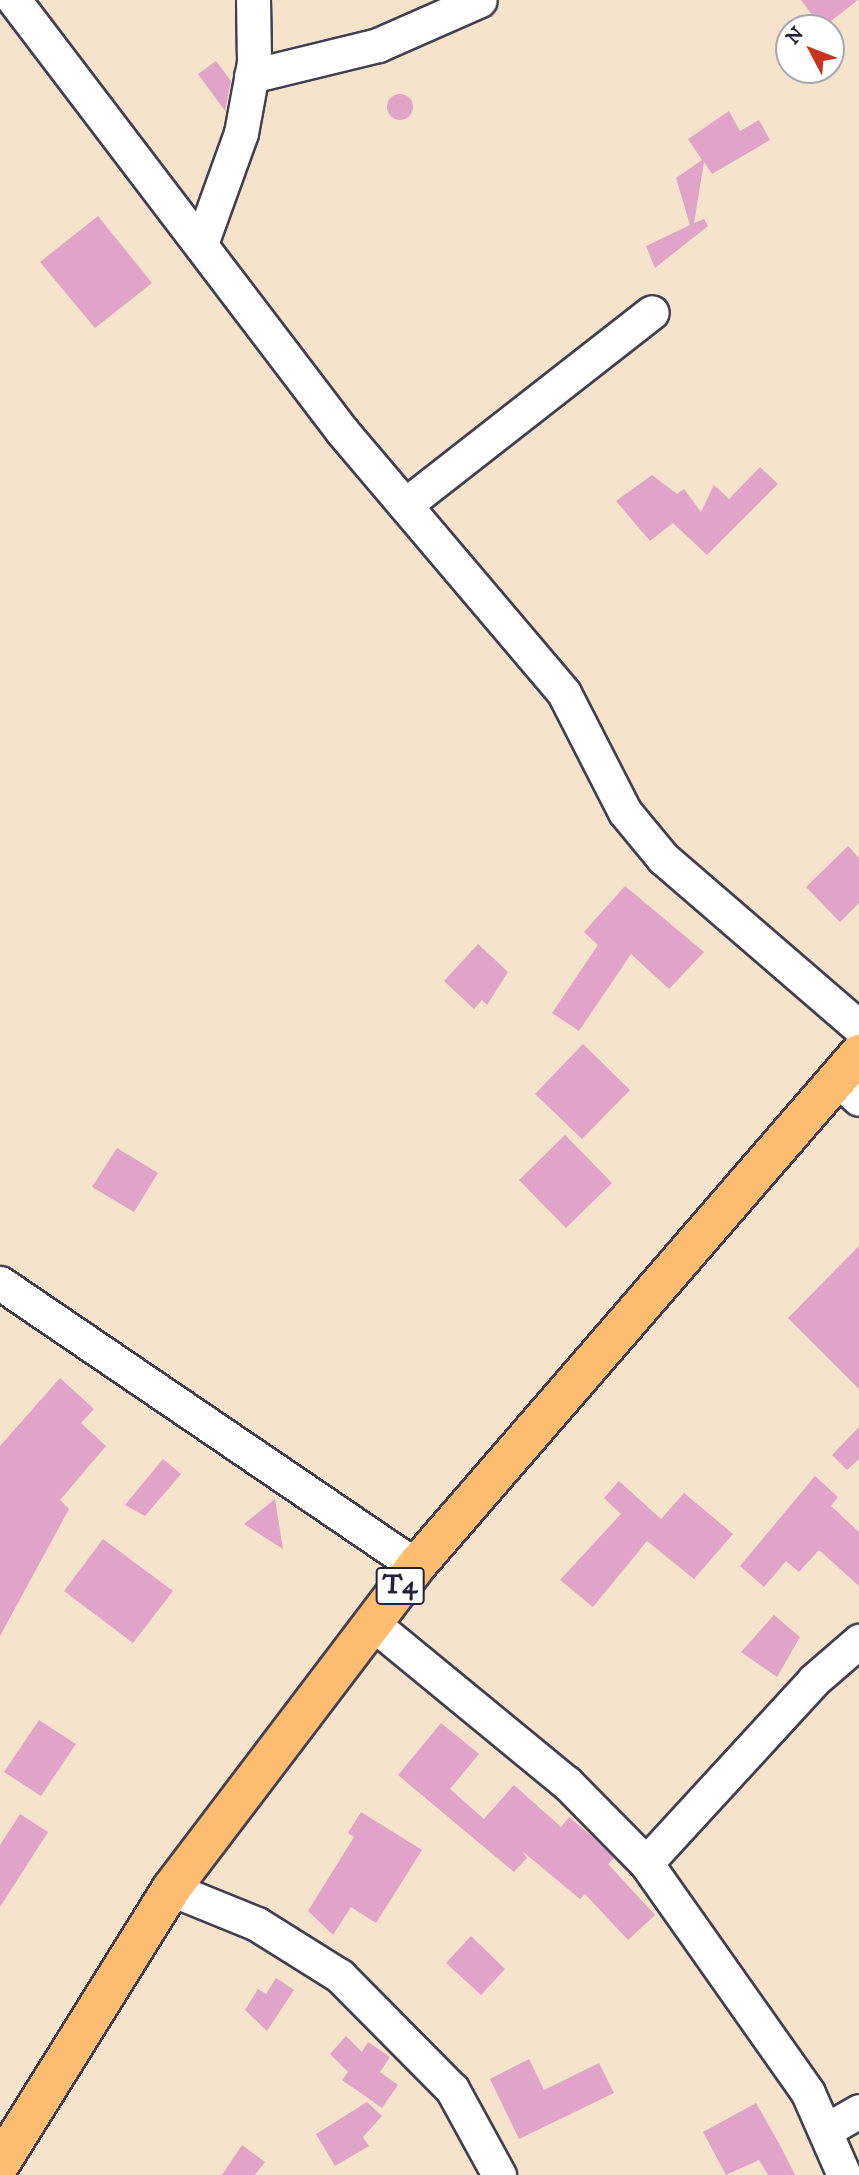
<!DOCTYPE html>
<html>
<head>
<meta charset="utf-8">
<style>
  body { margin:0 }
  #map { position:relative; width:859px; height:2175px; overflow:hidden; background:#f5e3cb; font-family:"IM FELL DW Pica",serif }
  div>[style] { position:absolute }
  .building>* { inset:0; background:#dfa4c7 }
  .round { border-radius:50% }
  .roads { filter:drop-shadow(2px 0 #423f51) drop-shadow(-2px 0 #423f51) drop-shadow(0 2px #423f51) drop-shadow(0 -2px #423f51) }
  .minor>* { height:33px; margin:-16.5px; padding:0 16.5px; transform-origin:16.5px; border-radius:16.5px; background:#fff }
  .trunk>* { height:38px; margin:-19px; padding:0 19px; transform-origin:19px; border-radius:19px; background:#fdbc70 }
  span { translate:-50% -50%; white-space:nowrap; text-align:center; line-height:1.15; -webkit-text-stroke:5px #fff; paint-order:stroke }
  .shield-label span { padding:2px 5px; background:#fff; border:2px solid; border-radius:5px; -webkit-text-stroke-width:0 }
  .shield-label { font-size:26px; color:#22223b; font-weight:700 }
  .north { position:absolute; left:775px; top:14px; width:70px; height:70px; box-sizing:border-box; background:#fff; border:2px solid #a7a7b1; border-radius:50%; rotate:312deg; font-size:19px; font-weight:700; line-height:28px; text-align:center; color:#22223b }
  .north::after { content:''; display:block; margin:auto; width:24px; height:32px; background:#c8321e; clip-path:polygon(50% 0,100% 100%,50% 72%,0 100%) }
</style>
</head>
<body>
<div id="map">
  <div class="building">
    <div style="clip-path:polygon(801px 0,858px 0,822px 28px)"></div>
    <div style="clip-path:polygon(216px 61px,231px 81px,225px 111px,198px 74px)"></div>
    <div class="round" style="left:387px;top:94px;width:26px;height:26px"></div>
    <div style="clip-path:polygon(729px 111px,740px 131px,759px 120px,770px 140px,712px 174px,704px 162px,694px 223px,704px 219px,708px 226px,655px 268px,646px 246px,690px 225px,676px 178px,702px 160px,688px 139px)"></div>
    <div style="clip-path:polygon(98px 216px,152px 283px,95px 328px,40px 262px)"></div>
    <div style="clip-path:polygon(760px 467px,778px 484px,707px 555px,673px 523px,650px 541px,616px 501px,652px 475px,677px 494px,684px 489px,701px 512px,714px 485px,729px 499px)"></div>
    <div style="clip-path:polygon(848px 846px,859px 858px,859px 903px,840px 922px,806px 887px)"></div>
    <div style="clip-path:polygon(625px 886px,704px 952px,669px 989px,631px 954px,579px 1031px,552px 1013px,598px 945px,584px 932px)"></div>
    <div style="clip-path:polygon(478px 944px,508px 972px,487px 1005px,482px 1000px,474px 1009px,444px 981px)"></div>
    <div style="clip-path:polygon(583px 1044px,630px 1090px,582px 1139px,535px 1094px)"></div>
    <div style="clip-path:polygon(565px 1135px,612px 1183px,566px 1228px,519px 1180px)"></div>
    <div style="clip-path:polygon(117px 1148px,158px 1173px,134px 1212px,92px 1187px)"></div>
    <div style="clip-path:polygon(859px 1246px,859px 1389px,788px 1318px)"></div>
    <div style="clip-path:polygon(60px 1378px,94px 1409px,81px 1423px,106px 1446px,60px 1500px,69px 1509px,0 1636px,0 1446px)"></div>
    <div style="clip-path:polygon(859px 1427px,859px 1459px,847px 1470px,832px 1455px)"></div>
    <div style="clip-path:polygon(163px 1459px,181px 1474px,145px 1516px,125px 1505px)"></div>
    <div style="clip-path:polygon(815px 1476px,838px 1497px,831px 1506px,859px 1532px,859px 1586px,819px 1550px,799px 1572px,786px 1561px,764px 1587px,740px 1566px)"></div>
    <div style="clip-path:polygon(619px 1481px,661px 1519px,684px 1493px,733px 1534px,694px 1579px,647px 1541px,593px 1607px,560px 1580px,621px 1514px,604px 1498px)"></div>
    <div style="clip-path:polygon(275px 1499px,283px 1549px,244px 1524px)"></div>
    <div style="clip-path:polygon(103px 1539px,173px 1591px,133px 1643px,64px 1591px)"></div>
    <div style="clip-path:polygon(774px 1615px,800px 1637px,777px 1677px,741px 1652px)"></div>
    <div style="clip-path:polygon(39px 1720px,76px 1744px,41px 1796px,4px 1772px)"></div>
    <div style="clip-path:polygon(441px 1723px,479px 1754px,450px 1789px,484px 1819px,514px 1785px,561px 1827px,569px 1817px,594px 1838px,614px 1858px,608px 1864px,655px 1915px,628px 1940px,585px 1894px,580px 1899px,522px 1851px,527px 1858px,514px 1872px,398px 1775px)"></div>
    <div style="clip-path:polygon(361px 1812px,422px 1850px,376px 1923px,351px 1907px,333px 1935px,308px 1911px,354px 1837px,348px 1833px)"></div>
    <div style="clip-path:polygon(20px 1814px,48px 1832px,0 1907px,0 1845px)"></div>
    <div style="clip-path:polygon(471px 1936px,505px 1969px,481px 1995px,446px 1963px)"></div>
    <div style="clip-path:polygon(276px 1978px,294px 1990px,267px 2031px,245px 2010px,258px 1989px,266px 1994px)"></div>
    <div style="clip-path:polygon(346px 2036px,362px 2052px,368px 2042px,390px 2057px,380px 2072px,398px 2085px,382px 2108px,342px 2080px,348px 2072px,330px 2054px)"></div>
    <div style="clip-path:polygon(529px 2059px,544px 2090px,599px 2063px,614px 2093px,519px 2139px,490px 2079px)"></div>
    <div style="clip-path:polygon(367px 2102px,382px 2116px,363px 2137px,369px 2146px,335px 2166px,316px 2134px)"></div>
    <div style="clip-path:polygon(756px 2103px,781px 2147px,795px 2175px,768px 2175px,759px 2160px,726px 2175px,703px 2132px)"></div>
    <div style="clip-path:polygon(242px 2145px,265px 2162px,255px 2175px,222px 2175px)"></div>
  </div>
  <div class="roads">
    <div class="minor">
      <div style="left:14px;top:0;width:542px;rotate:52.73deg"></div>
      <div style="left:342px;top:431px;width:343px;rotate:49.7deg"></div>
      <div style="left:564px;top:693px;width:134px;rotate:62.9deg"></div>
      <div style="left:625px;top:812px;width:60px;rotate:50.4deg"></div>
      <div style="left:663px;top:858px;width:259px;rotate:40.8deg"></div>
      <div style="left:251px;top:76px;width:131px;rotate:-13.7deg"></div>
      <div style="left:378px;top:45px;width:111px;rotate:-23.8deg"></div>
      <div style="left:201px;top:244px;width:118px;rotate:-70.2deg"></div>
      <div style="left:241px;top:133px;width:72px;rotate:-79.6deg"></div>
      <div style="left:254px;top:62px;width:62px;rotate:-90.9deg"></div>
      <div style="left:405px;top:505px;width:313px;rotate:-38deg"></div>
      <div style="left:838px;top:1080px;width:28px;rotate:42deg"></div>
      <div style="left:0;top:1283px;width:503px;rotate:34.23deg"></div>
      <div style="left:372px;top:1623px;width:252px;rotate:39.4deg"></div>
      <div style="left:567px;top:1783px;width:112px;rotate:45.4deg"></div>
      <div style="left:646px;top:1863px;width:281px;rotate:54.8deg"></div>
      <div style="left:808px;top:2093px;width:90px;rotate:66.3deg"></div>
      <div style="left:646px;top:1863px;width:248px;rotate:-47.4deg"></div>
      <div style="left:814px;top:1680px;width:60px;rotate:-40.9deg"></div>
      <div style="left:171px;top:1889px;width:93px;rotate:22.1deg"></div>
      <div style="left:257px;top:1924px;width:98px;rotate:32.1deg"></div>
      <div style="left:340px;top:1976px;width:159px;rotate:45.3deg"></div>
      <div style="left:452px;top:2089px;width:98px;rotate:61.3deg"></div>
      <div style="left:828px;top:2129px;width:36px;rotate:-30deg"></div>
    </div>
    <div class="trunk">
      <div style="left:0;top:2164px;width:324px;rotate:-58.1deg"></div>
      <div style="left:171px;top:1889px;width:405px;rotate:-52.8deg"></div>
      <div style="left:416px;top:1566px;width:677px;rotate:-49.13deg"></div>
    </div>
  </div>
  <div class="shield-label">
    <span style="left:400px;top:1586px">T4</span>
  </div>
  <div class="north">N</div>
</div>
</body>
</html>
